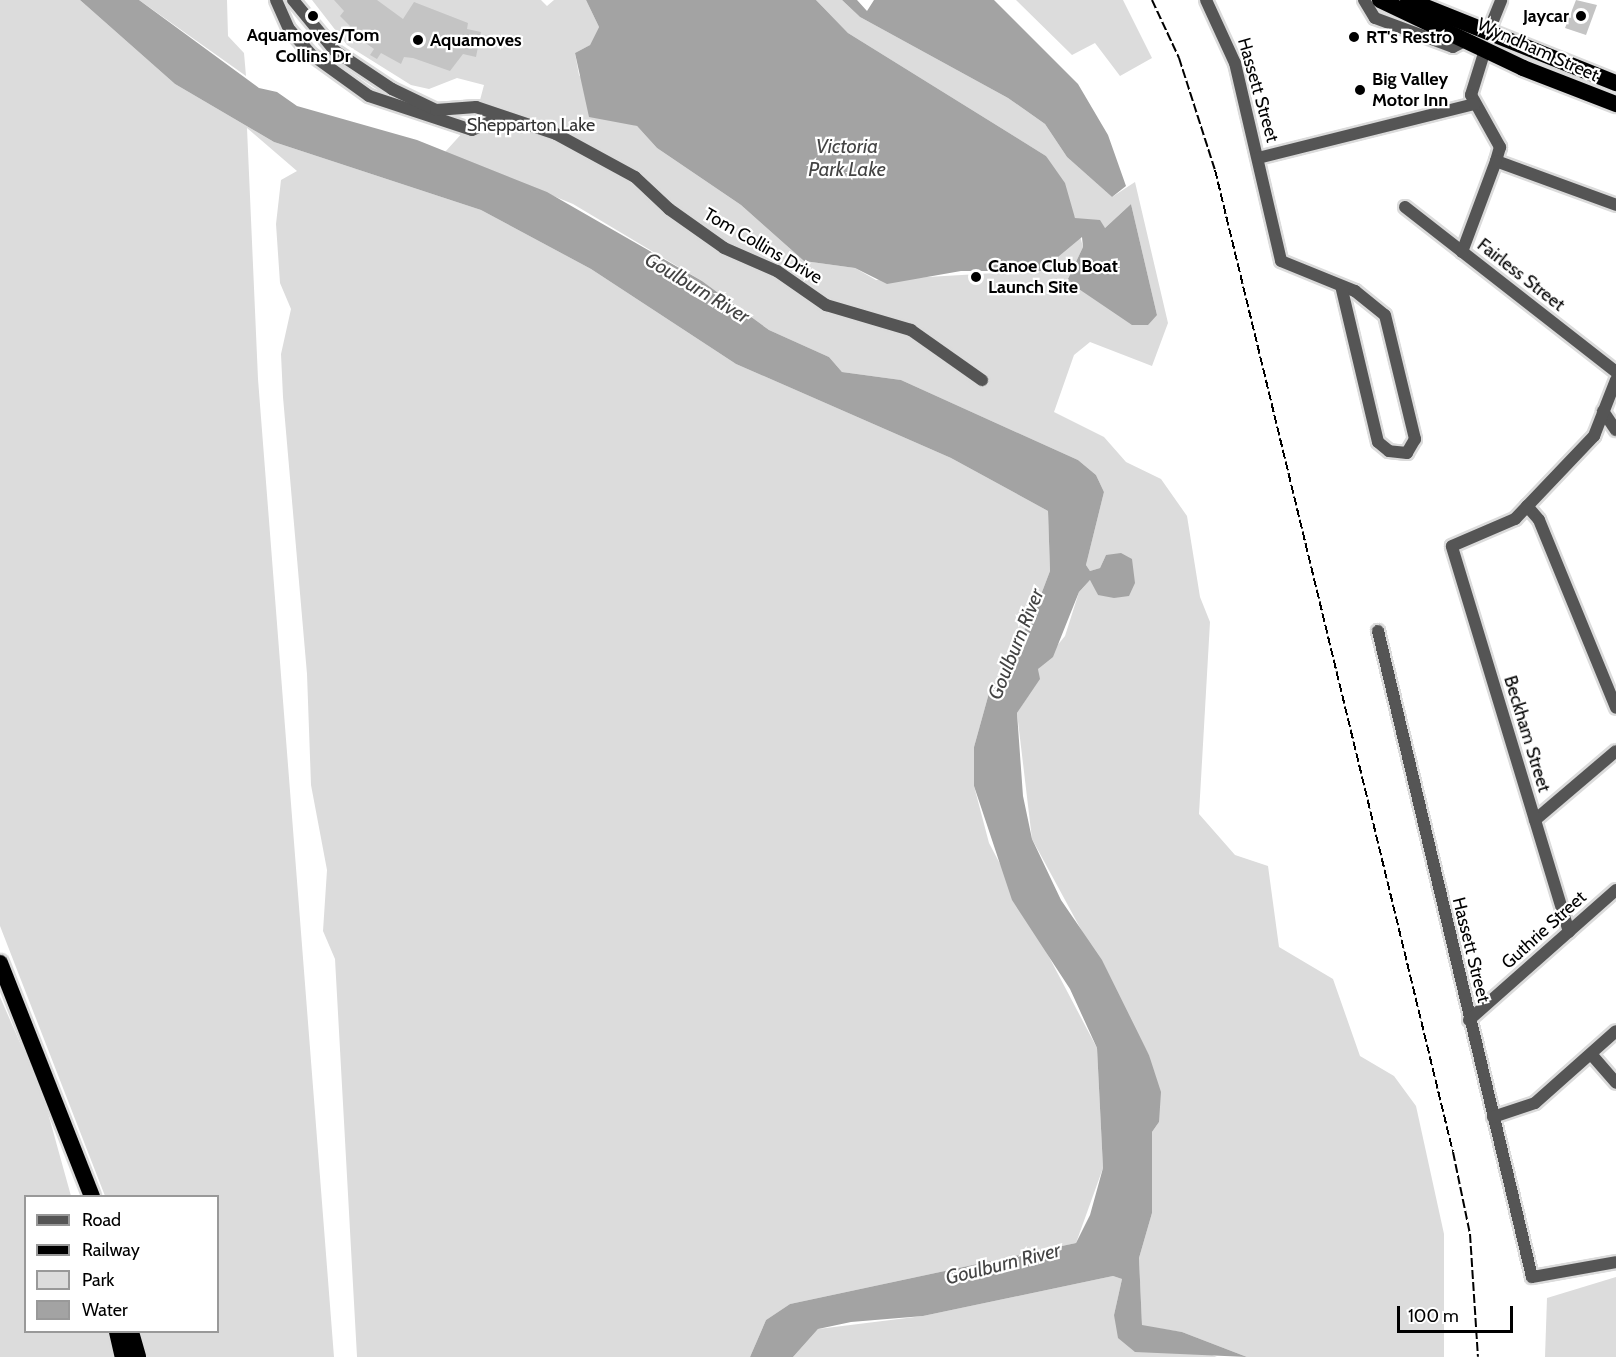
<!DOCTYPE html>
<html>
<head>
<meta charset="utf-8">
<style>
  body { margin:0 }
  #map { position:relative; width:1616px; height:1357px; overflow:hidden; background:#fff; font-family:Cabin,sans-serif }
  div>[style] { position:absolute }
  .green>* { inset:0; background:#dcdcdc }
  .water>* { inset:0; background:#a3a3a3 }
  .building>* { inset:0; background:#c4c4c4 }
  .roads { filter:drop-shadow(2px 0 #dbdbdb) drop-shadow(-2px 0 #dbdbdb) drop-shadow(0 2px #dbdbdb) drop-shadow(0 -2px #dbdbdb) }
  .minor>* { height:12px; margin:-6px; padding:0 6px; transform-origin:6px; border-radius:6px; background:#555 }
  .highway>* { height:16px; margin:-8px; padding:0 8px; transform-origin:8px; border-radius:8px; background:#000 }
  .rail>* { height:2px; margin-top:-1px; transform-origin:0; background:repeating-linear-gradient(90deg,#000 0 9px,transparent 0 12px) }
  .dots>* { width:16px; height:16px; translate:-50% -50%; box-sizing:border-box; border:3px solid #fff; border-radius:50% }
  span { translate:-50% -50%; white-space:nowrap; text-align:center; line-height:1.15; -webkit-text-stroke:4.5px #fff; paint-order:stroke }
  .poi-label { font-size:18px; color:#000; font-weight:700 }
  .right { translate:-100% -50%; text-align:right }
  .left { translate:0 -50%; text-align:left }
  .street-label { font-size:18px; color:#000 }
  .park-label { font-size:18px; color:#333 }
  .water-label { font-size:20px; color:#444; font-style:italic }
  .legend { position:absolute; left:24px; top:1195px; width:195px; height:138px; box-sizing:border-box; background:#fff; border:2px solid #999; margin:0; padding:8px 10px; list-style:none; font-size:18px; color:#000 }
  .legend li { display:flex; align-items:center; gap:12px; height:30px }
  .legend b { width:30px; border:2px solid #999 }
  .scale { position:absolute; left:1397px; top:1306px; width:116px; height:27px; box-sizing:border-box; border:3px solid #000; border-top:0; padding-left:8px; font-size:18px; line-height:21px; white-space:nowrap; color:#000; -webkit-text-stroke:4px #fff; paint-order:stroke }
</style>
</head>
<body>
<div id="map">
  <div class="green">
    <div style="clip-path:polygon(0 0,80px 0,175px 84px,274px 142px,481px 210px,591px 269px,736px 364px,951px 458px,1048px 511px,1050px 571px,1034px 613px,989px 693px,974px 747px,974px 786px,989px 843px,1097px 1048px,1103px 1168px,1076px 1243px,790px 1304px,766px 1320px,750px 1357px,357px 1357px,335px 959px,323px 931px,327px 870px,311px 785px,307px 674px,283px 397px,281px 354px,291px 309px,280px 283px,276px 224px,281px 180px,297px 171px,247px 128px,258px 379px,334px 1357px,145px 1357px,139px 1332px,218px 1332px,218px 1196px,105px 1196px,0 926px)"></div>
    <div style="clip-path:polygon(139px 0,227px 0,228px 36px,244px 53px,246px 76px)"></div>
    <div style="clip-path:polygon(312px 0,541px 0,547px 6px,554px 0,586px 0,599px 27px,590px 45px,575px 53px,579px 75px,614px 118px,637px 126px,657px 148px,741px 205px,804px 261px,855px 268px,876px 280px,1013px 272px,1080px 236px,1083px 247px,1067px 281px,1157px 315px,1131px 204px,1105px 228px,1075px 218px,1046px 156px,848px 33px,816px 0,842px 0,860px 17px,1008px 98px,1045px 124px,1067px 157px,1112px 197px,1135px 182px,1168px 323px,1152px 366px,1090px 342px,1074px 355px,1054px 412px,1104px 437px,1126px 462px,1161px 479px,1187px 516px,1200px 597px,1210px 622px,1199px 814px,1235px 855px,1268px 866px,1279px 947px,1333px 979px,1360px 1056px,1394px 1076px,1416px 1106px,1444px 1234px,1444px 1357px,1247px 1357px,1182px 1332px,1142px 1326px,1139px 1258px,1152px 1213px,1152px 1132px,1159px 1122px,1149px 1055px,1032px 839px,1017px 713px,1039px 679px,1038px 669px,1065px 636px,1079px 592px,1091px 579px,1098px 595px,1106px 555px,1100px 568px,1090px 571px,1086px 565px,1104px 492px,1096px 475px,1078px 460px,901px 380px,842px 372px,829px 357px,769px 330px,702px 281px,573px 204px,445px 152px,475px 119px,484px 85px,457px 78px,429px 89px,411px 85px,347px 45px)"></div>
    <div style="clip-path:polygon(1016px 0,1123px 0,1152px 58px,1120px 76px,1095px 43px,1072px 55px)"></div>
    <div style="clip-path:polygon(0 997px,43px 1095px,71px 1196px,26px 1196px,26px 1332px,108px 1332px,115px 1357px,0 1357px)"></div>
    <div style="clip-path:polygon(1113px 1276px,1122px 1279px,1114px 1315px,1217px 1357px,793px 1357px,818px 1329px,923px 1316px)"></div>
    <div style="clip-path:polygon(1616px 1277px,1616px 1357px,1545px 1357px,1547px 1298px)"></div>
  </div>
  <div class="water">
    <div style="clip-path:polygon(80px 0,139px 0,259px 88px,277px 92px,297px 106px,417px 140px,547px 192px,702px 281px,769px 330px,829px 357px,842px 372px,901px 380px,1078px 460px,1096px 475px,1104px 492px,1086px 565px,1090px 571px,1100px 568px,1106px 555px,1121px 553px,1132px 559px,1135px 583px,1129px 596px,1114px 598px,1098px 595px,1090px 580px,1079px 592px,1053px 657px,1038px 669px,1040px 679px,1017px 713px,1023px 796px,1032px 839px,1061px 900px,1102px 960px,1149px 1055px,1161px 1092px,1159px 1122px,1152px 1132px,1152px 1213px,1139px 1258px,1142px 1325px,1182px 1332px,1247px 1357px,1135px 1352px,1118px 1338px,1114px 1315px,1122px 1279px,1113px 1276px,923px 1316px,851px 1322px,818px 1329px,793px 1357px,750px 1357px,766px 1320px,790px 1304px,1076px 1243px,1090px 1215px,1103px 1168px,1097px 1048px,1070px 989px,1012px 900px,974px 786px,974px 747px,989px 693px,1034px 613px,1050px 571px,1048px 511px,951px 458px,736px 364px,591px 269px,481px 210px,274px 142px,175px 84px)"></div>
    <div style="clip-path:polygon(586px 0,816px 0,848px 33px,1046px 156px,1065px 183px,1075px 218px,1100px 220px,1105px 228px,1131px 204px,1157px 315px,1148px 325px,1132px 325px,1067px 281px,1083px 247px,1082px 237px,1041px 271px,961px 271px,887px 284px,855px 268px,804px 261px,741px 205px,657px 148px,637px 126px,589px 117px,575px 53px,590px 45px,599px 27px)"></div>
    <div style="clip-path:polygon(842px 0,857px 0,867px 11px,874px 0,994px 0,1078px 84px,1108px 135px,1126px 186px,1112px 197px,1067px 157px,1045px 124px,1008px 98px,860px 17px)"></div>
  </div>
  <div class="building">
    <div style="clip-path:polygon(334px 0,377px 0,403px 19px,414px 2px,468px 23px,467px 29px,481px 32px,476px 57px,463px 54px,450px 71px,413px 58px,404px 57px,401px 64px,381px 53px,377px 59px,370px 55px,374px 49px,347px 30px,350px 26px,340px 16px,344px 11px)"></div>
    <div style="clip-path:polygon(1576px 0,1597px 5px,1586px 35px,1565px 28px)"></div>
  </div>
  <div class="roads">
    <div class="minor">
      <div style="left:276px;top:0;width:32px;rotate:66deg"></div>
      <div style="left:289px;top:29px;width:35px;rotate:49deg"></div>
      <div style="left:312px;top:55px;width:70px;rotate:35.7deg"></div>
      <div style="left:369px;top:96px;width:108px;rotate:18.3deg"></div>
      <div style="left:472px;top:130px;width:32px;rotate:-24deg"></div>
      <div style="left:293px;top:0;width:66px;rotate:50.5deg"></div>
      <div style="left:335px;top:51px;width:69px;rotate:33.7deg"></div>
      <div style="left:392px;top:89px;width:49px;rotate:25.5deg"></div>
      <div style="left:436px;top:110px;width:40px;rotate:-4.3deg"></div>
      <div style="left:476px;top:107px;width:84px;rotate:18.6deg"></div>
      <div style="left:556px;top:134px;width:90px;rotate:28.6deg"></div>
      <div style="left:635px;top:177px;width:47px;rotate:43.3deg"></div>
      <div style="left:669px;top:209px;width:67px;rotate:35.3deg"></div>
      <div style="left:724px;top:248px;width:58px;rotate:23.5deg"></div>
      <div style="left:777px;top:271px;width:60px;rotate:34.8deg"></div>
      <div style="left:826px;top:305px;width:89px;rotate:16.4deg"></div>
      <div style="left:911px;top:330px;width:87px;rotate:35.2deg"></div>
      <div style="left:1206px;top:0;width:69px;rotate:65.3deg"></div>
      <div style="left:1235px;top:63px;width:203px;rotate:76.9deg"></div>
      <div style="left:1281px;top:261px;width:80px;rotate:22.1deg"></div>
      <div style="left:1355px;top:291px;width:38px;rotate:39deg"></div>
      <div style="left:1385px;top:315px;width:128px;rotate:76.4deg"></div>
      <div style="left:1415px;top:439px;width:16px;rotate:120deg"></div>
      <div style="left:1407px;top:453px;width:18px;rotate:-174deg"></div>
      <div style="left:1389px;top:451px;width:14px;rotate:-141deg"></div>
      <div style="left:1378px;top:442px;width:160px;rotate:-103.3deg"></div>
      <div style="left:1364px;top:0;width:21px;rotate:59deg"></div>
      <div style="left:1375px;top:18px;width:83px;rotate:20.4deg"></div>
      <div style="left:1453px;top:47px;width:16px;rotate:-27deg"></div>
      <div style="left:1488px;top:33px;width:35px;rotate:-68deg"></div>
      <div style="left:1485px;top:50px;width:47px;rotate:107.3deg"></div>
      <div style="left:1471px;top:95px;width:60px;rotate:60.9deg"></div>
      <div style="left:1500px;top:147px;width:15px;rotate:106deg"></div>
      <div style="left:1496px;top:161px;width:128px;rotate:20.1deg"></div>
      <div style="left:1258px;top:158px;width:223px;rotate:-14deg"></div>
      <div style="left:1405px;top:207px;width:268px;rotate:38deg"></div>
      <div style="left:1462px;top:252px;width:97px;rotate:-69.5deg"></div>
      <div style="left:1603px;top:411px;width:23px;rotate:56deg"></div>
      <div style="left:1527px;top:506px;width:18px;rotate:49deg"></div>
      <div style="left:1539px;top:520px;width:203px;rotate:67.7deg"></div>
      <div style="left:1378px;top:631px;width:664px;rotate:76.59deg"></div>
      <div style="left:1532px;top:1277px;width:85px;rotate:-10.1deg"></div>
      <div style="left:1535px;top:820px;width:106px;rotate:-40.4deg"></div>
      <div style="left:1569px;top:932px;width:403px;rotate:-106.9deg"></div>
      <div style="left:1452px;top:546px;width:69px;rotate:-23.2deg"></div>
      <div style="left:1515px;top:519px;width:115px;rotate:-46.4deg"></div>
      <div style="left:1594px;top:436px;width:60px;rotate:-68.6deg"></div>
      <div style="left:1469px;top:1020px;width:196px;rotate:-41.5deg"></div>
      <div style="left:1591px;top:1054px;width:38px;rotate:49deg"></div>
      <div style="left:1493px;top:1117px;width:44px;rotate:-18.4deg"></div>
      <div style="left:1535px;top:1103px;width:108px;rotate:-41.6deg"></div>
    </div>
    <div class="highway">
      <div style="left:1380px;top:0;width:158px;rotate:25.4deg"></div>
      <div style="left:1523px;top:68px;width:100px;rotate:21.2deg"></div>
      <div style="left:1408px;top:0;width:224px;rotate:21.8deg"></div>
      <div style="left:0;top:963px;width:251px;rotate:68.5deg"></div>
      <div style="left:117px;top:1332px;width:26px;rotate:77deg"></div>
      <div style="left:131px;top:1332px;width:26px;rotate:74deg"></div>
    </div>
  </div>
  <div class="rail">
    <div style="left:1152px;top:0;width:64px;rotate:65deg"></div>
    <div style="left:1179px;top:58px;width:118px;rotate:72.2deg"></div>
    <div style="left:1215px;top:170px;width:1010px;rotate:76.38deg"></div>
    <div style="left:1453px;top:1152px;width:84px;rotate:78.3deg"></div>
    <div style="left:1470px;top:1234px;width:123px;rotate:86.3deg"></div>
  </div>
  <div class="dots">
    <div style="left:313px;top:16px;background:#000"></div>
    <div style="left:1581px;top:16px;background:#000"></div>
    <div style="left:1354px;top:37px;background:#000"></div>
    <div style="left:418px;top:40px;background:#000"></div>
    <div style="left:1360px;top:90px;background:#000"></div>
    <div style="left:976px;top:277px;background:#000"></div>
  </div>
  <div class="poi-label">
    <span class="right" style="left:1569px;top:16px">Jaycar</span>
    <span style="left:313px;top:46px">Aquamoves/Tom<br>Collins Dr</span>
    <span class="left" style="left:1366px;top:37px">RT's Restro</span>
    <span class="left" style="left:430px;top:40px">Aquamoves</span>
    <span class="left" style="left:1372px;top:90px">Big Valley<br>Motor Inn</span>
    <span class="left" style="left:988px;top:277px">Canoe Club Boat<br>Launch Site</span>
  </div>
  <div class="street-label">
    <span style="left:1538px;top:50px;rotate:24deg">Wyndham Street</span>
    <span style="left:1258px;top:90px;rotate:74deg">Hassett Street</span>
    <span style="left:763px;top:246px;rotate:30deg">Tom Collins Drive</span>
    <span style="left:1521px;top:275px;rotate:38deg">Fairless Street</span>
    <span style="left:1527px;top:734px;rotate:73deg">Beckham Street</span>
    <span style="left:1544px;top:930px;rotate:-42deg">Guthrie Street</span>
    <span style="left:1471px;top:950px;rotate:76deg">Hassett Street</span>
  </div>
  <div class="park-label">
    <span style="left:531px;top:125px">Shepparton Lake</span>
  </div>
  <div class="water-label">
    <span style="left:847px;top:158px">Victoria<br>Park Lake</span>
    <span style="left:697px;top:288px;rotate:31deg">Goulburn River</span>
    <span style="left:1016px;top:644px;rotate:-68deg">Goulburn River</span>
    <span style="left:1003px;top:1264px;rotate:-14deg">Goulburn River</span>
  </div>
  <ul class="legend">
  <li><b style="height:8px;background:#555"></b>Road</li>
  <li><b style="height:8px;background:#000"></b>Railway</li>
  <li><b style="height:16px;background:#dcdcdc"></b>Park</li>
  <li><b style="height:16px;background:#a3a3a3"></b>Water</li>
  </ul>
  <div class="scale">100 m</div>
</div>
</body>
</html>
